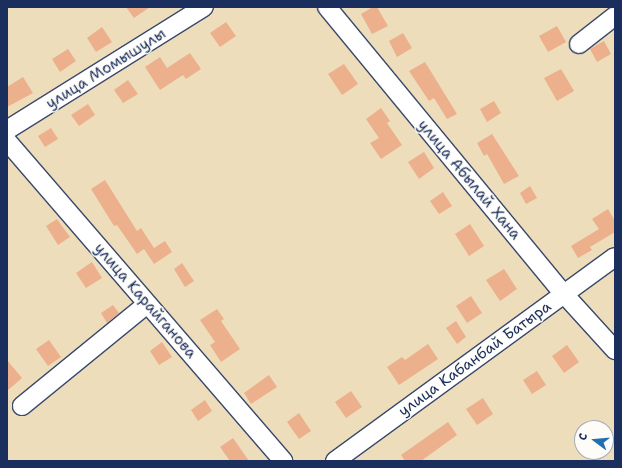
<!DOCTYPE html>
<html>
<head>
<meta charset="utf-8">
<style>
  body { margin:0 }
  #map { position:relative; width:622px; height:468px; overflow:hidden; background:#edddba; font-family:"Shantell Sans",sans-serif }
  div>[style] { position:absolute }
  .building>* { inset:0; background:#edb08d }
  .roads { filter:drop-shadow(1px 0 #3a496c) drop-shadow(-1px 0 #3a496c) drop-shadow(0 1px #3a496c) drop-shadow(0 -1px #3a496c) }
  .minor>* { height:18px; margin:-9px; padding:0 9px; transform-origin:9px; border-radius:9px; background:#fff }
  span { translate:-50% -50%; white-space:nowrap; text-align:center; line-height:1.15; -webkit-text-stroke:3px #fdfcf7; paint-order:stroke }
  .street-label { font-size:15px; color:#1b2f5e }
  .frame { position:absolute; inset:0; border:8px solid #1b2f5e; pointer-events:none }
  .north { position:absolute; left:574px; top:420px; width:40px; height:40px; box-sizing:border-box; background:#fdfcf7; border:1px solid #a3aaba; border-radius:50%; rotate:286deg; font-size:11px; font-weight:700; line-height:16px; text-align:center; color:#1b2f5e }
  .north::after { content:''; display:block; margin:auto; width:14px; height:18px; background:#1f6fb2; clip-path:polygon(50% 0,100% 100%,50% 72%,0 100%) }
</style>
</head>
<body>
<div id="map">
  <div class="building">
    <div style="clip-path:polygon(126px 7px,150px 7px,134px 18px)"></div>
    <div style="clip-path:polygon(373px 7px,377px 7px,388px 26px,372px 34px,361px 14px)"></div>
    <div style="clip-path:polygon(226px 22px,236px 36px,220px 47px,210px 33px)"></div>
    <div style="clip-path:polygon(557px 26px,566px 42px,548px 52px,539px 36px)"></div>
    <div style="clip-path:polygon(102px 27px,112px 42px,96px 52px,87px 38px)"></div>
    <div style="clip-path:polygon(403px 33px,412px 48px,397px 57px,389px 41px)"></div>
    <div style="clip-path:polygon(604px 41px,611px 54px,597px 62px,590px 49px)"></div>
    <div style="clip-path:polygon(68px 49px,76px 61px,60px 72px,52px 59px)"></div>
    <div style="clip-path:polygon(190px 53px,201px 69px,186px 79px,183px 75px,160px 90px,145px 67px,160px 57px,167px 68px)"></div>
    <div style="clip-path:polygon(425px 62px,457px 114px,447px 119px,434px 98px,429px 101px,409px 71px)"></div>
    <div style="clip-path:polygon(344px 64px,358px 84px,342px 95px,328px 74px)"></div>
    <div style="clip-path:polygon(561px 69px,574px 91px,557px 101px,544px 78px)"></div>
    <div style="clip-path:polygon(23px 77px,33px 93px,7px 107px,7px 87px)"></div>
    <div style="clip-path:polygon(128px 80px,138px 94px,123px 103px,114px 90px)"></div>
    <div style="clip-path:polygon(494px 101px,501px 113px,487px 122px,480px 109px)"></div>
    <div style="clip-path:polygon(88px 104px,95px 115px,79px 126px,71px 115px)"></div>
    <div style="clip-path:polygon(381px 108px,390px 121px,387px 123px,402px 145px,381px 159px,370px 143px,379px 138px,366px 119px)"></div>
    <div style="clip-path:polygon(51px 128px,58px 139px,45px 147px,38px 136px)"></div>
    <div style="clip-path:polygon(492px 134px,519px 176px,504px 184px,487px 154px,484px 156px,477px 143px)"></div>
    <div style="clip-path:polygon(424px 152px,434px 168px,419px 179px,408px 162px)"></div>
    <div style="clip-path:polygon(105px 180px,137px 231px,141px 228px,154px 248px,165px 241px,172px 252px,154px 264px,144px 249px,137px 254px,117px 225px,114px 226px,91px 189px)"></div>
    <div style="clip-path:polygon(530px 186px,537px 198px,526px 204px,520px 193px)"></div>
    <div style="clip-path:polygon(443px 192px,452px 206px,439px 214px,430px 201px)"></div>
    <div style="clip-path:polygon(608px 209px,615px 221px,615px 232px,590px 247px,592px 250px,578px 258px,571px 246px,599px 229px,592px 219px)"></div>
    <div style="clip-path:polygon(57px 219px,70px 237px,58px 245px,46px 226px)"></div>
    <div style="clip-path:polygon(470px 224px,484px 246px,469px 256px,455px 234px)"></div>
    <div style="clip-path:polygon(92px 262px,102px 278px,86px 288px,76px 273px)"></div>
    <div style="clip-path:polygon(182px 263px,194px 281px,185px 287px,174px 269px)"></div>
    <div style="clip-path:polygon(504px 269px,517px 289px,500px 301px,486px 280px)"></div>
    <div style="clip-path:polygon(471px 296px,482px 313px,467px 323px,456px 306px)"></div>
    <div style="clip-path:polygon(113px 305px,119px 313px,107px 323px,101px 313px)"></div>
    <div style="clip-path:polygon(217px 309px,224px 319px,221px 321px,240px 349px,221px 362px,210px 345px,215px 342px,200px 320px)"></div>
    <div style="clip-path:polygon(456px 321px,466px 337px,457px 344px,446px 328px)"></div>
    <div style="clip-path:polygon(49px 340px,61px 357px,48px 366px,36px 349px)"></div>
    <div style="clip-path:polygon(162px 342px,172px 357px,159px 365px,150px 351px)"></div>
    <div style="clip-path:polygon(428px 344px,438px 359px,399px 385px,387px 367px,402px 357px,405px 360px)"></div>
    <div style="clip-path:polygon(567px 345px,579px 362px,564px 373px,552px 356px)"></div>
    <div style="clip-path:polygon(7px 360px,22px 378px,7px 391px)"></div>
    <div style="clip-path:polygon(537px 371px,546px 385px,532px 394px,523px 380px)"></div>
    <div style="clip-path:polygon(269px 375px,277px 387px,251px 404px,244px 393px)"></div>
    <div style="clip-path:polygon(351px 391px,362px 407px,346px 418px,335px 402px)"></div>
    <div style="clip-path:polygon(483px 398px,493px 414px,477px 425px,466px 409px)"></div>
    <div style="clip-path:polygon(205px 400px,212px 411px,198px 421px,191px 410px)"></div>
    <div style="clip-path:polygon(299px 413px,311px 431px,299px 439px,287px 422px)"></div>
    <div style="clip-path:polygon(448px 422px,457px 435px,421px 461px,405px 461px,401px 455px)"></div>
    <div style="clip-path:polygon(233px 438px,249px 461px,230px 461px,220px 447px)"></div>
  </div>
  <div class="roads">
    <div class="minor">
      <div style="left:327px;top:7px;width:372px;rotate:50.5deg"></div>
      <div style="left:564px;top:294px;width:76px;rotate:47.7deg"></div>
      <div style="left:579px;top:44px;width:46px;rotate:-37.9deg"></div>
      <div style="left:7px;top:130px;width:232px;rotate:-32deg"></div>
      <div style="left:7px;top:141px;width:423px;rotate:49.2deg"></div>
      <div style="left:22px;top:406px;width:161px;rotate:-39.2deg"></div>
      <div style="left:335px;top:461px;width:346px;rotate:-36.1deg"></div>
    </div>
  </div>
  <div class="street-label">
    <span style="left:106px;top:69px;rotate:-32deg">улица Момышулы</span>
    <span style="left:469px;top:180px;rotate:50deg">улица Абылай Хана</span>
    <span style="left:145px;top:301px;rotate:49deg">улица Карайганова</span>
    <span style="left:475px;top:359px;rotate:-36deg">улица Кабанбай Батыра</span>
  </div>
  <div class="frame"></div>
  <div class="north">С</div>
</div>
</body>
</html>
